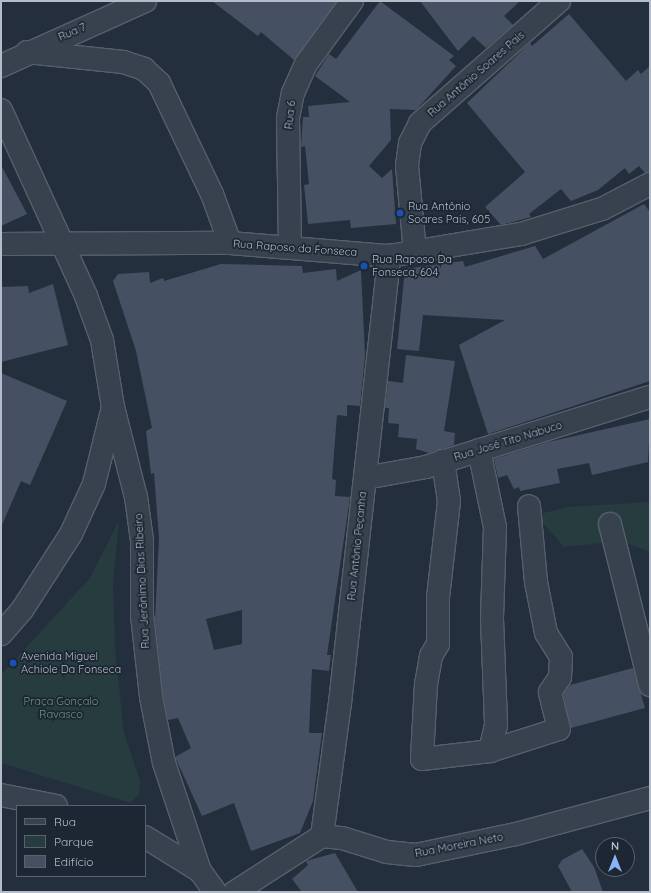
<!DOCTYPE html>
<html>
<head>
<meta charset="utf-8">
<style>
  body { margin:0 }
  #map { position:relative; width:651px; height:893px; overflow:hidden; background:#242f3e; font-family:Quicksand,sans-serif }
  div>[style] { position:absolute }
  .green>* { inset:0; background:#263c3f }
  .building>* { inset:0; background:#455162 }
  .roads { filter:drop-shadow(1px 0 #565f6c) drop-shadow(-1px 0 #565f6c) drop-shadow(0 1px #565f6c) drop-shadow(0 -1px #565f6c) }
  .minor>* { height:22px; margin:-11px; padding:0 11px; transform-origin:11px; border-radius:11px; background:#38414e }
  .tertiary>* { height:22px; margin:-11px; padding:0 11px; transform-origin:11px; border-radius:11px; background:#38414e }
  .dots>* { width:11px; height:11px; translate:-50% -50%; box-sizing:border-box; border:2px solid #1d2633; border-radius:50% }
  span { translate:-50% -50%; white-space:nowrap; text-align:center; line-height:1.15; -webkit-text-stroke:3.5px #1d2633; paint-order:stroke }
  .street-label { font-size:11px; color:#b4bcc9 }
  .poi-label { font-size:11px; color:#b4bcc9 }
  .left { translate:0 -50%; text-align:left }
  .park-label { font-size:11px; color:#6b9a76 }
  .frame { position:absolute; inset:0; border:2px solid #b4bcc9; pointer-events:none }
  .legend { position:absolute; left:16px; top:805px; width:130px; height:72px; box-sizing:border-box; background:#1d2633; border:1px solid #59626f; margin:0; padding:5px 7px; list-style:none; font-size:12px; color:#b4bcc9 }
  .legend li { display:flex; align-items:center; gap:8px; height:20px }
  .legend b { width:20px; border:1px solid #59626f }
  .north { position:absolute; left:595px; top:837px; width:40px; height:40px; box-sizing:border-box; background:#1d2633; border:1px solid #59626f; border-radius:50%; rotate:0deg; font-size:11px; font-weight:700; line-height:16px; text-align:center; color:#b4bcc9 }
  .north::after { content:''; display:block; margin:auto; width:14px; height:18px; background:#8ab4f8; clip-path:polygon(50% 0,100% 100%,50% 72%,0 100%) }
</style>
</head>
<body>
<div id="map">
  <div class="green">
    <div style="clip-path:polygon(650px 502px,650px 552px,622px 541px,564px 547px,536px 515px,567px 507px)"></div>
    <div style="clip-path:polygon(119px 521px,113px 584px,115px 649px,124px 733px,140px 781px,139px 794px,131px 803px,1px 763px,1px 675px,90px 578px)"></div>
  </div>
  <div class="building">
    <div style="clip-path:polygon(212px 1px,337px 1px,294px 60px,261px 32px,258px 36px)"></div>
    <div style="clip-path:polygon(380px 1px,454px 56px,449px 60px,456px 66px,416px 110px,390px 109px,391px 140px,369px 166px,382px 178px,392px 169px,396px 224px,351px 228px,350px 220px,308px 224px,304px 185px,309px 184px,305px 146px,301px 147px,303px 117px,309px 117px,308px 106px,350px 102px,315px 76px,329px 54px,336px 59px)"></div>
    <div style="clip-path:polygon(420px 1px,520px 1px,504px 16px,513px 25px,486px 48px,473px 36px,458px 51px)"></div>
    <div style="clip-path:polygon(569px 14px,626px 81px,638px 70px,641px 74px,650px 66px,650px 172px,645px 173px,639px 166px,629px 174px,625px 168px,598px 190px,571px 201px,561px 189px,529px 214px,531px 217px,501px 225px,485px 207px,525px 172px,467px 103px,530px 43px,532px 46px)"></div>
    <div style="clip-path:polygon(1px 165px,27px 214px,1px 226px)"></div>
    <div style="clip-path:polygon(644px 204px,650px 212px,650px 381px,488px 434px,459px 345px,505px 320px,423px 315px,419px 351px,397px 349px,405px 269px,463px 261px,465px 267px,535px 246px,543px 259px)"></div>
    <div style="clip-path:polygon(evenodd,221px 264px,302px 266px,303px 273px,336px 269px,337px 281px,361px 270px,365px 356px,360px 406px,347px 405px,347px 416px,337px 415px,332px 479px,336px 480px,335px 496px,350px 497px,327px 655px,331px 655px,329px 671px,312px 669px,309px 733px,322px 733px,313px 801px,300px 833px,251px 851px,234px 803px,202px 816px,175px 757px,191px 748px,178px 718px,168px 720px,163px 695px,155px 620px,159px 538px,154px 473px,151px 474px,146px 431px,152px 428px,136px 351px,113px 281px,118px 274px,149px 272px,150px 283px,163px 278px,164px 281px,221px 264px,242px 610px,242px 644px,214px 650px,206px 619px,242px 610px)"></div>
    <div style="clip-path:polygon(53px 284px,68px 345px,1px 362px,1px 287px,28px 286px,29px 293px)"></div>
    <div style="clip-path:polygon(406px 355px,455px 361px,444px 431px,455px 433px,454px 445px,429px 453px,416px 449px,417px 439px,398px 437px,399px 424px,388px 423px,389px 408px,385px 408px,388px 381px,403px 383px)"></div>
    <div style="clip-path:polygon(1px 373px,67px 401px,30px 485px,21px 481px,1px 527px)"></div>
    <div style="clip-path:polygon(650px 419px,648px 462px,592px 475px,589px 463px,557px 469px,560px 483px,520px 491px,519px 487px,514px 489px,507px 475px,498px 478px,494px 459px,548px 442px)"></div>
    <div style="clip-path:polygon(633px 668px,645px 708px,571px 728px,563px 694px,570px 685px)"></div>
    <div style="clip-path:polygon(582px 849px,594px 867px,603px 892px,572px 892px,558px 866px,562px 860px)"></div>
    <div style="clip-path:polygon(335px 853px,358px 892px,302px 892px,292px 879px,308px 865px,306px 861px)"></div>
  </div>
  <div class="roads">
    <div class="minor">
      <div style="left:27px;top:52px;width:97px;rotate:5.9deg"></div>
      <div style="left:123px;top:62px;width:22px;rotate:18deg"></div>
      <div style="left:144px;top:69px;width:21px;rotate:43deg"></div>
      <div style="left:159px;top:83px;width:123px;rotate:64.5deg"></div>
      <div style="left:212px;top:194px;width:52px;rotate:69.8deg"></div>
      <div style="left:1px;top:66px;width:158px;rotate:-24.3deg"></div>
      <div style="left:1px;top:244px;width:229px;rotate:-0.3deg"></div>
      <div style="left:230px;top:243px;width:160px;rotate:4.7deg"></div>
      <div style="left:389px;top:256px;width:134px;rotate:-9.5deg"></div>
      <div style="left:521px;top:234px;width:85px;rotate:-17.2deg"></div>
      <div style="left:602px;top:209px;width:54px;rotate:-27.5deg"></div>
      <div style="left:290px;top:247px;width:129px;rotate:-90.9deg"></div>
      <div style="left:288px;top:118px;width:25px;rotate:-79deg"></div>
      <div style="left:293px;top:93px;width:32px;rotate:-66deg"></div>
      <div style="left:306px;top:64px;width:78px;rotate:-53.9deg"></div>
      <div style="left:415px;top:252px;width:87px;rotate:-95.3deg"></div>
      <div style="left:407px;top:165px;width:22px;rotate:-82deg"></div>
      <div style="left:410px;top:143px;width:22px;rotate:-63deg"></div>
      <div style="left:420px;top:123px;width:185px;rotate:-41.3deg"></div>
      <div style="left:113px;top:407px;width:93px;rotate:75.7deg"></div>
      <div style="left:136px;top:497px;width:44px;rotate:82.2deg"></div>
      <div style="left:142px;top:541px;width:74px;rotate:90deg"></div>
      <div style="left:142px;top:615px;width:82px;rotate:83.7deg"></div>
      <div style="left:151px;top:697px;width:67px;rotate:78.9deg"></div>
      <div style="left:164px;top:763px;width:114px;rotate:71.6deg"></div>
      <div style="left:479px;top:450px;width:79px;rotate:78.3deg"></div>
      <div style="left:495px;top:527px;width:92px;rotate:91.9deg"></div>
      <div style="left:492px;top:619px;width:106px;rotate:87.8deg"></div>
      <div style="left:496px;top:725px;width:27px;rotate:103deg"></div>
      <div style="left:443px;top:461px;width:40px;rotate:81.5deg"></div>
      <div style="left:449px;top:501px;width:97px;rotate:96.5deg"></div>
      <div style="left:438px;top:597px;width:47px;rotate:90deg"></div>
      <div style="left:438px;top:644px;width:14px;rotate:120deg"></div>
      <div style="left:431px;top:656px;width:28px;rotate:100deg"></div>
      <div style="left:426px;top:684px;width:75px;rotate:93.1deg"></div>
      <div style="left:422px;top:759px;width:68px;rotate:-6.7deg"></div>
      <div style="left:490px;top:751px;width:72px;rotate:-17.7deg"></div>
      <div style="left:559px;top:729px;width:38px;rotate:-104deg"></div>
      <div style="left:550px;top:692px;width:18px;rotate:-56deg"></div>
      <div style="left:560px;top:677px;width:20px;rotate:-87deg"></div>
      <div style="left:561px;top:657px;width:28px;rotate:-122deg"></div>
      <div style="left:546px;top:633px;width:52px;rotate:-101.1deg"></div>
      <div style="left:536px;top:582px;width:76px;rotate:-95.3deg"></div>
      <div style="left:365px;top:478px;width:62px;rotate:-10.2deg"></div>
      <div style="left:426px;top:467px;width:235px;rotate:-17.4deg"></div>
      <div style="left:610px;top:524px;width:166px;rotate:76deg"></div>
      <div style="left:1px;top:795px;width:56px;rotate:11.3deg"></div>
      <div style="left:322px;top:836px;width:134px;rotate:-82.3deg"></div>
      <div style="left:340px;top:703px;width:450px;rotate:-83.7deg"></div>
      <div style="left:145px;top:837px;width:65px;rotate:31.7deg"></div>
      <div style="left:200px;top:871px;width:26px;rotate:54deg"></div>
      <div style="left:235px;top:892px;width:103px;rotate:-32.8deg"></div>
      <div style="left:322px;top:836px;width:20px;rotate:6deg"></div>
      <div style="left:342px;top:838px;width:47px;rotate:17.3deg"></div>
      <div style="left:387px;top:852px;width:29px;rotate:6deg"></div>
      <div style="left:416px;top:855px;width:102px;rotate:-11.9deg"></div>
      <div style="left:516px;top:834px;width:139px;rotate:-15deg"></div>
    </div>
    <div class="tertiary">
      <div style="left:1px;top:110px;width:205px;rotate:65.4deg"></div>
      <div style="left:86px;top:296px;width:47px;rotate:70deg"></div>
      <div style="left:102px;top:340px;width:68px;rotate:80.7deg"></div>
      <div style="left:113px;top:407px;width:79px;rotate:103.9deg"></div>
      <div style="left:94px;top:484px;width:55px;rotate:114.7deg"></div>
      <div style="left:71px;top:534px;width:90px;rotate:122.8deg"></div>
      <div style="left:22px;top:610px;width:32px;rotate:131deg"></div>
    </div>
  </div>
  <div class="dots">
    <div style="left:400px;top:213px;background:#1a4fb4"></div>
    <div style="left:364px;top:266px;background:#1a4fb4"></div>
    <div style="left:13px;top:663px;background:#1a4fb4"></div>
  </div>
  <div class="street-label">
    <span style="left:72px;top:32px;rotate:-23deg">Rua 7</span>
    <span style="left:476px;top:74px;rotate:-41deg">Rua Antônio Soares Pais</span>
    <span style="left:290px;top:115px;rotate:-84deg">Rua 6</span>
    <span style="left:295px;top:248px;rotate:4deg">Rua Raposo da Fonseca</span>
    <span style="left:508px;top:441px;rotate:-17deg">Rua José Tito Nabuco</span>
    <span style="left:357px;top:546px;rotate:-84deg">Rua Antônio Peçanha</span>
    <span style="left:142px;top:581px;rotate:-93deg">Rua Jerônimo Dias Ribeiro</span>
    <span style="left:459px;top:845px;rotate:-11deg">Rua Moreira Neto</span>
  </div>
  <div class="poi-label">
    <span class="left" style="left:408px;top:213px">Rua Antônio<br>Soares Pais, 605</span>
    <span class="left" style="left:372px;top:266px">Rua Raposo Da<br>Fonseca, 604</span>
    <span class="left" style="left:21px;top:663px">Avenida Miguel<br>Achiole Da Fonseca</span>
  </div>
  <div class="park-label">
    <span style="left:61px;top:708px">Praça Gonçalo<br>Ravasco</span>
  </div>
  <div class="frame"></div>
  <ul class="legend">
  <li><b style="height:5px;background:#38414e"></b>Rua</li>
  <li><b style="height:11px;background:#263c3f"></b>Parque</li>
  <li><b style="height:11px;background:#455162"></b>Edifício</li>
  </ul>
  <div class="north">N</div>
</div>
</body>
</html>
